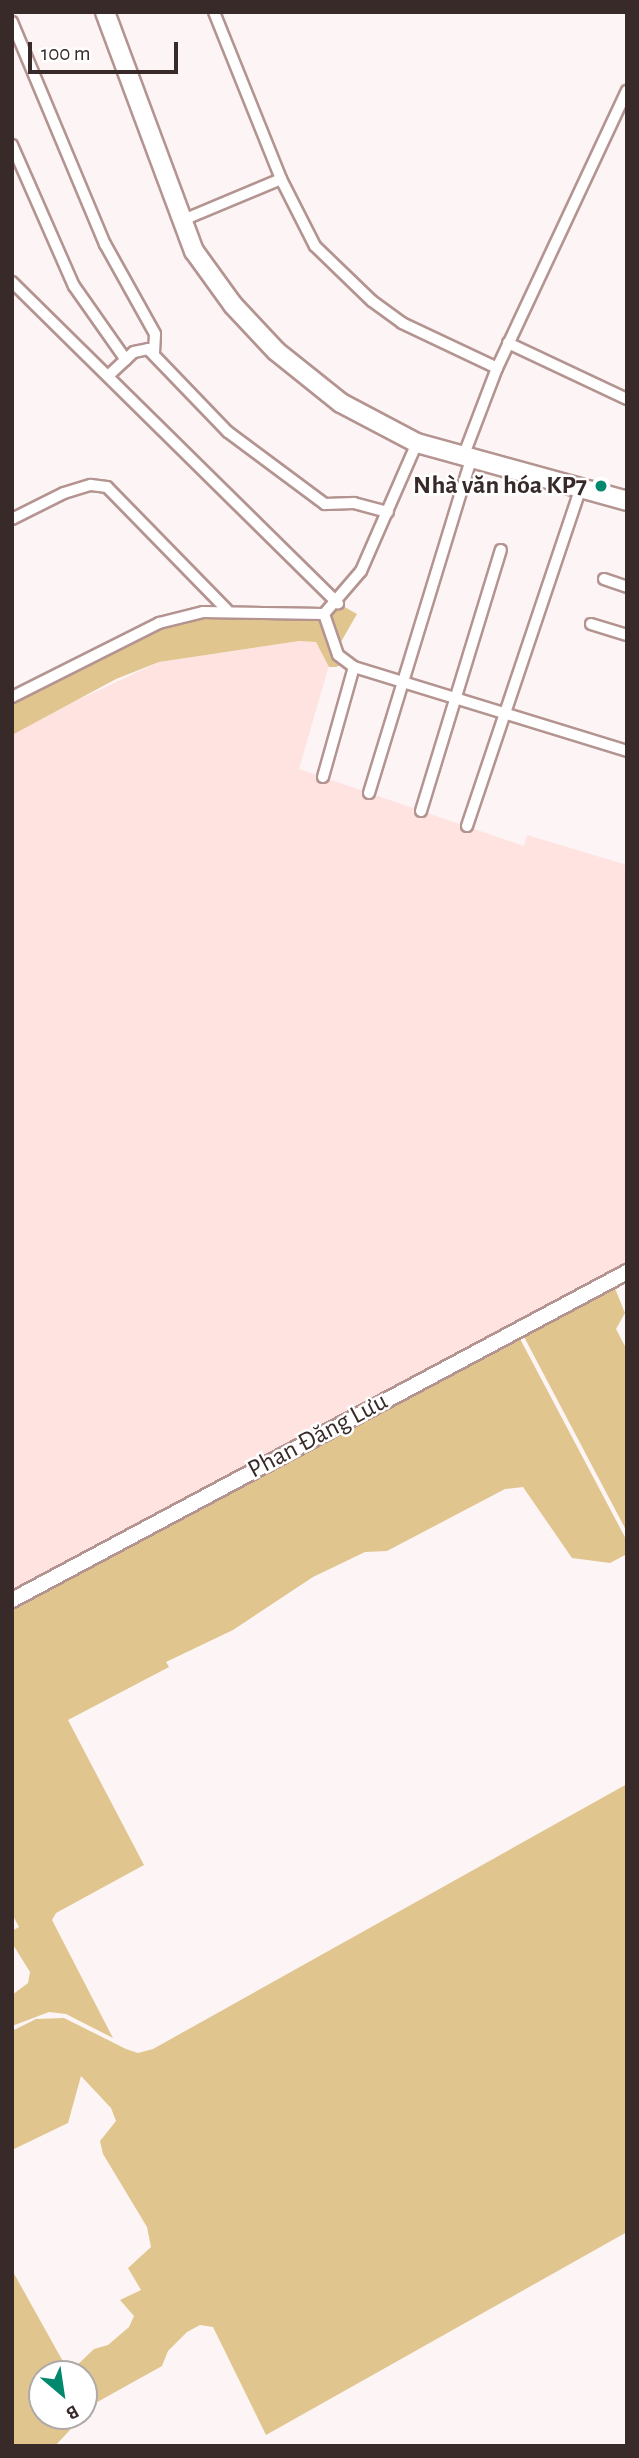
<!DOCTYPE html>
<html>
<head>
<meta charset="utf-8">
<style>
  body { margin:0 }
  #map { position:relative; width:639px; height:2458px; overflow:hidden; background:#fdf5f5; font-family:"Alegreya Sans",sans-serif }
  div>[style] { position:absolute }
  .built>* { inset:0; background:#fee3e0 }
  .forest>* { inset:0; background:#e1c58e }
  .roads { filter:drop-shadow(2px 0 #b49491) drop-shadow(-2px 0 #b49491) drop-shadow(0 2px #b49491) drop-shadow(0 -2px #b49491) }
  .minor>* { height:10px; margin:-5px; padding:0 5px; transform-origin:5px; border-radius:5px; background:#fff }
  .tertiary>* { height:14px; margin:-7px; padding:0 7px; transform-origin:7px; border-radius:7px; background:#fff }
  .primary>* { height:18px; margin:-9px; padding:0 9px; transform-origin:9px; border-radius:9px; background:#fff }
  .dots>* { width:19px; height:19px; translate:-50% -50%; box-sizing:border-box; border:4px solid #fff; border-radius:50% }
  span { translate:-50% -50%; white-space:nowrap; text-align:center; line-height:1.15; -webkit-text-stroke:5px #fff; paint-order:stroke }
  .poi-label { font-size:26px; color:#372a29; font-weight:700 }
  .right { translate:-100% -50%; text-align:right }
  .street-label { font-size:26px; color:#372a29 }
  .frame { position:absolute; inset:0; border:14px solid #372a29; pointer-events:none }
  .north { position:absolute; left:28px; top:2360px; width:70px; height:70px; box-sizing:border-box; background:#fff; border:2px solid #afaaa9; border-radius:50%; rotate:151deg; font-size:19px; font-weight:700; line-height:28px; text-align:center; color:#372a29 }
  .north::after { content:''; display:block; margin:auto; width:24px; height:32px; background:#01886d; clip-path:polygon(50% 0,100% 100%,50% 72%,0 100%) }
  .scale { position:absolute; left:28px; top:42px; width:150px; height:32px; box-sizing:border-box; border:4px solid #372a29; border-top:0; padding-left:9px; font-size:21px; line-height:24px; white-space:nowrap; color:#372a29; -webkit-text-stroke:5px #fff; paint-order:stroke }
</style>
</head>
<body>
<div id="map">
  <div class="built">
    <div style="clip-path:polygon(299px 641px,316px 642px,330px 662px,299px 769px,524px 846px,527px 835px,627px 865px,627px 1266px,12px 1594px,12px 731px,159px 662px)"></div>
  </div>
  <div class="forest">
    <div style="clip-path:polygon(341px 605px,357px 614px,334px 654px,341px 665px,336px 667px,329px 667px,316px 642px,299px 641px,159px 662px,116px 679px,12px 735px,12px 701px,161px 626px,227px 613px,306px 620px,321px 618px)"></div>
    <div style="clip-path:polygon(614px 1286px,625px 1313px,616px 1329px,627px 1350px,627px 1532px,522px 1333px)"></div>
    <div style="clip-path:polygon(518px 1335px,627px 1541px,627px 1554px,610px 1563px,572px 1558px,523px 1487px,505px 1489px,387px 1551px,365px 1552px,313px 1577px,233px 1630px,166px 1662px,169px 1667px,68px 1720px,144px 1865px,56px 1913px,52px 1920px,113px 2038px,66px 2014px,49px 2012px,12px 2026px,12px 1995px,28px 1983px,30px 1972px,12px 1943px,12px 1931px,19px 1927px,12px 1914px,12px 1607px)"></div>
    <div style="clip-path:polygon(627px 1784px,627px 2232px,266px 2435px,213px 2327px,200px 2325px,187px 2332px,168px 2351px,162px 2366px,92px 2405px,84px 2390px,84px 2374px,72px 2370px,94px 2349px,108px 2345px,129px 2327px,134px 2316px,120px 2300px,141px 2290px,128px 2268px,151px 2247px,147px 2227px,103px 2154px,100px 2141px,116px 2121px,111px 2108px,81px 2076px,68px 2123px,12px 2150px,12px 2031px,36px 2019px,64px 2018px,126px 2049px,138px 2053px,153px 2049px)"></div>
    <div style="clip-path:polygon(12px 2270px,70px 2374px,42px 2374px,42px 2416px,83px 2416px,55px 2446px,12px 2446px)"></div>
  </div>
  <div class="roads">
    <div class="minor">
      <div style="left:214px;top:12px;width:180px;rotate:68.1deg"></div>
      <div style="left:281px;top:179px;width:75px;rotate:63.1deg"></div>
      <div style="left:315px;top:246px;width:79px;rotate:44deg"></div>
      <div style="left:372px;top:301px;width:37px;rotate:36deg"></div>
      <div style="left:402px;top:323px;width:105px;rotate:25.3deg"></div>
      <div style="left:12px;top:22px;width:241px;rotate:67.3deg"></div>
      <div style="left:105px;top:244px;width:103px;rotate:60.9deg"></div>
      <div style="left:155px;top:334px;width:18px;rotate:93deg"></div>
      <div style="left:12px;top:145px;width:154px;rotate:66.3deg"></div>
      <div style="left:74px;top:286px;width:90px;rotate:54.9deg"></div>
      <div style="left:183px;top:220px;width:106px;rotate:-22.7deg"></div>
      <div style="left:12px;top:282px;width:458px;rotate:44.6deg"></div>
      <div style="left:508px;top:343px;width:132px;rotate:25.2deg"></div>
      <div style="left:108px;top:376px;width:35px;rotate:-43deg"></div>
      <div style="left:134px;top:352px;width:14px;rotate:-12deg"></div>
      <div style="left:148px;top:349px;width:115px;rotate:46.1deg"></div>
      <div style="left:228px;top:432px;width:121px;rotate:36.6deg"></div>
      <div style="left:325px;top:504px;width:29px;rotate:-2deg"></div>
      <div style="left:354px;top:503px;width:35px;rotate:15deg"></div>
      <div style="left:463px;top:457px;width:95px;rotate:-69.1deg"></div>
      <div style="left:497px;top:368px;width:306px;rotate:-64.9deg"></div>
      <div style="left:12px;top:519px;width:58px;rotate:-26.6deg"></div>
      <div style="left:64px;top:493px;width:28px;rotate:-17deg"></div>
      <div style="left:91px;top:485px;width:16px;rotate:7deg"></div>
      <div style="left:107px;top:487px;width:172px;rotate:45.7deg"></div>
      <div style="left:604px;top:579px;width:24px;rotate:19deg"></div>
      <div style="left:324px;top:614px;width:43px;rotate:71.1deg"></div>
      <div style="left:338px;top:655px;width:20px;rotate:37deg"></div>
      <div style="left:354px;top:667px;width:286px;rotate:17.1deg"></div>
      <div style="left:591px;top:624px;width:38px;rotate:17deg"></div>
      <div style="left:12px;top:697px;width:165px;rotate:-26.7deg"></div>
      <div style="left:159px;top:623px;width:45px;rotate:-14deg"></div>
      <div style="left:203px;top:612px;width:121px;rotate:0.9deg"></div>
      <div style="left:324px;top:614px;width:57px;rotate:-49.3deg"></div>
      <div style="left:361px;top:571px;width:140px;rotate:-66.4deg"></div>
      <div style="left:323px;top:777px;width:114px;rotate:-74.3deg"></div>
      <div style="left:369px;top:793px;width:348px;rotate:-73deg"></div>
      <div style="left:421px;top:811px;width:273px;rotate:-73deg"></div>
      <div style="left:467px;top:826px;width:358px;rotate:-71.4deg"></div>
    </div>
    <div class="tertiary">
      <div style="left:12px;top:1600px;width:697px;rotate:-28.07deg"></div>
    </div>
    <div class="primary">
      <div style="left:105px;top:12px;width:255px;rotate:69.6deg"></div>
      <div style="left:194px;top:251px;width:67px;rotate:54.2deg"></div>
      <div style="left:233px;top:305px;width:63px;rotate:46.9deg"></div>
      <div style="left:276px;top:351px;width:83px;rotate:38.7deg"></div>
      <div style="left:341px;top:403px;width:86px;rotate:27.8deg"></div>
      <div style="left:417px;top:443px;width:218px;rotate:15.4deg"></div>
    </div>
  </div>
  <div class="dots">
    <div style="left:601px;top:486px;background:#01886d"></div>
  </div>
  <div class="poi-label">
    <span class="right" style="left:587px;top:486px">Nhà văn hóa KP7</span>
  </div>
  <div class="street-label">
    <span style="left:318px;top:1436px;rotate:-28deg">Phan Đăng Lưu</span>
  </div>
  <div class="frame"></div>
  <div class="north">B</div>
  <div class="scale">100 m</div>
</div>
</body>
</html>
